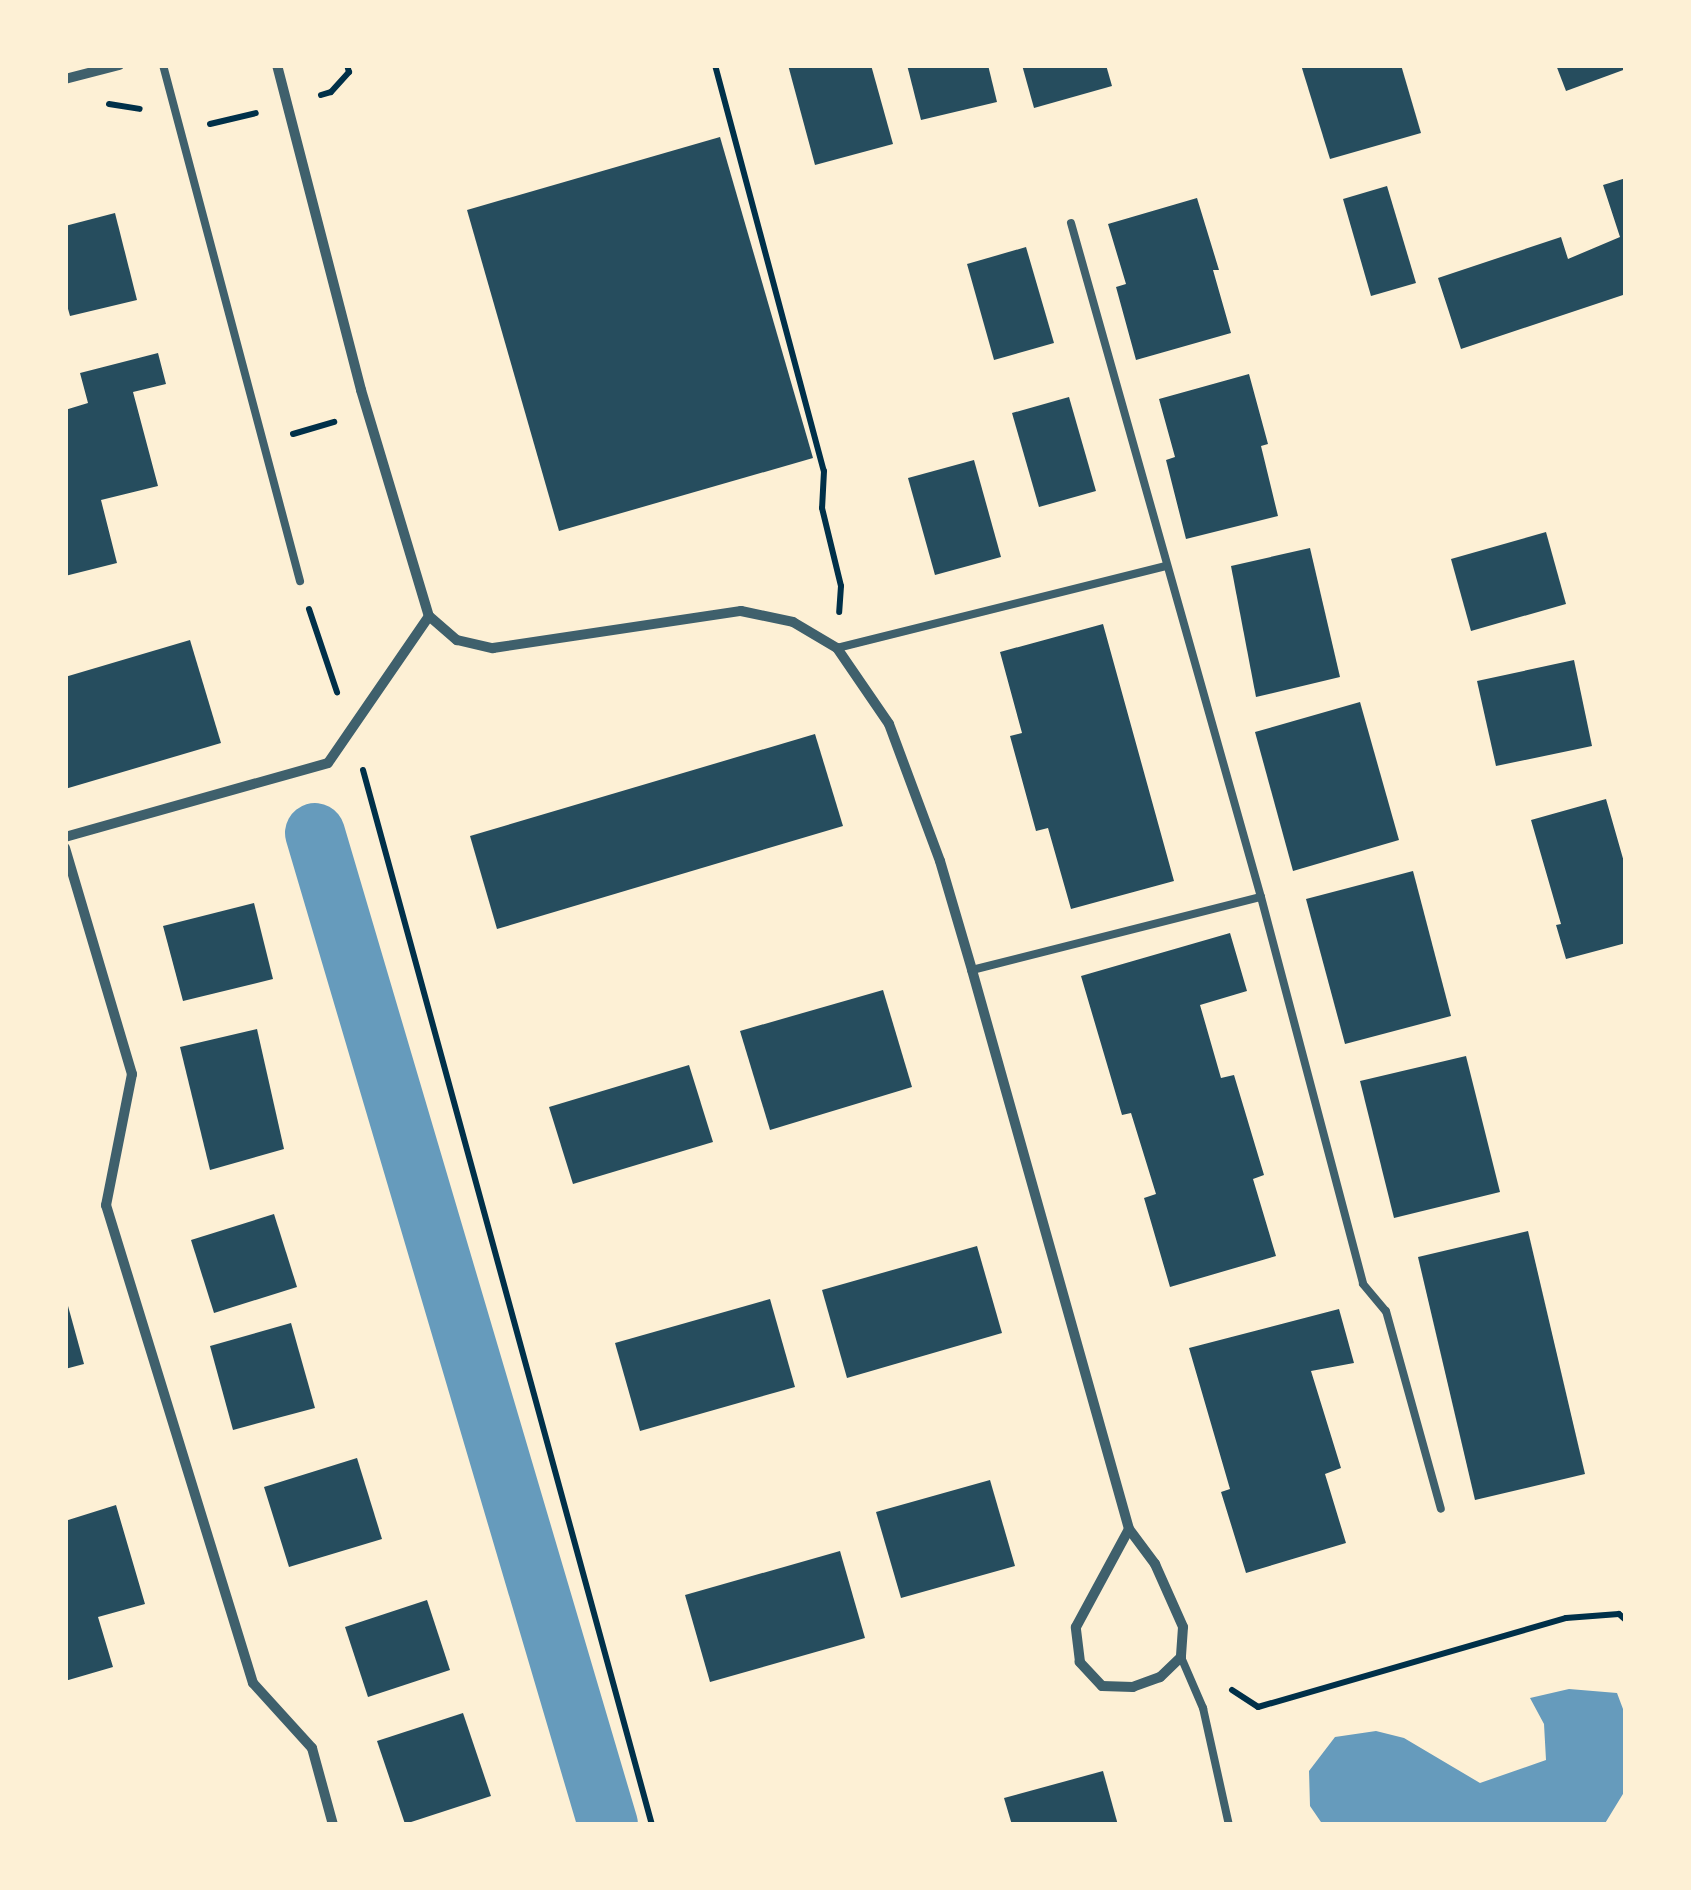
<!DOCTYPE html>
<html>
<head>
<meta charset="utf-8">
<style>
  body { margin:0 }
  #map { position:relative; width:1691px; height:1890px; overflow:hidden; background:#fdf0d5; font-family:Raleway,sans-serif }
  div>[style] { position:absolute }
  .water>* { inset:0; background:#669bbc }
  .canal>* { height:60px; margin:-30px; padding:0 30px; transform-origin:30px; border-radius:30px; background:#669bbc }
  .building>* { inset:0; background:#264d5e }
  .path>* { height:6px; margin:-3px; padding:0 3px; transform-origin:3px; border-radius:3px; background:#003049 }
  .service>* { height:8px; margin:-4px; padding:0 4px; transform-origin:4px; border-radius:4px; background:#3f606c }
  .minor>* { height:10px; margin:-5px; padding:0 5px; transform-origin:5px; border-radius:5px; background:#3f606c }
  span { translate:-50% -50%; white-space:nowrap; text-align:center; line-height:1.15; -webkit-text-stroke:10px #fdf0d5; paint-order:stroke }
  .frame { position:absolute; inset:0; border:68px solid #fdf0d5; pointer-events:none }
</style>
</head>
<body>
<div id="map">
  <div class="water">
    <div style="clip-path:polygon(1569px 1689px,1617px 1693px,1626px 1717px,1626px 1789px,1604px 1825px,1323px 1825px,1310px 1806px,1309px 1771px,1335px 1737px,1376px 1731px,1404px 1738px,1480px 1783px,1546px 1760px,1544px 1724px,1530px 1698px)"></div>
  </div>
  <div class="canal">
    <div style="left:315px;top:833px;width:1034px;rotate:73.54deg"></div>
  </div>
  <div class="building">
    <div style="clip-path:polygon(788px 65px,871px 65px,893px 144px,815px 165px)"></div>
    <div style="clip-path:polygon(907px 65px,988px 65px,997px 102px,921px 120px)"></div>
    <div style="clip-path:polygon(1022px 65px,1106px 65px,1112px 86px,1034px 108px)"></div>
    <div style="clip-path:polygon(1301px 65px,1401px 65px,1421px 133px,1330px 159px)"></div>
    <div style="clip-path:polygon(1556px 65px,1624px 65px,1626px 69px,1566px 91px)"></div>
    <div style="clip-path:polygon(720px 137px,813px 458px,559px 531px,467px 210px)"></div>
    <div style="clip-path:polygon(1626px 178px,1626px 294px,1461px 349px,1438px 278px,1561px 237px,1568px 259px,1620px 237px,1603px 185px)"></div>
    <div style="clip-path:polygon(1387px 186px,1416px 283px,1371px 296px,1343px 199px)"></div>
    <div style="clip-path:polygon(1197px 198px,1219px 270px,1213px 270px,1231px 333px,1136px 360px,1116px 287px,1126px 284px,1108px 224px)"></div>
    <div style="clip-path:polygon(115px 213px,137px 300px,70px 316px,65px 298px,65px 226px)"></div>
    <div style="clip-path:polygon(1026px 247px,1054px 343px,994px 360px,967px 264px)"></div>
    <div style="clip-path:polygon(158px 353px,166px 384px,133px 392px,158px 486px,101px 500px,117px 563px,65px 576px,65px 410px,88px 403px,80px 373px)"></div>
    <div style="clip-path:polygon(1249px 374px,1268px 444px,1261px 446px,1278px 516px,1186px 539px,1166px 460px,1175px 457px,1159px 399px)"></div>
    <div style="clip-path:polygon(1069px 397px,1096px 491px,1039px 507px,1012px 413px)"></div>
    <div style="clip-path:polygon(974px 460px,1001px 557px,935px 575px,908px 478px)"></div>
    <div style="clip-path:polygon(1546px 532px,1566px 604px,1471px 631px,1451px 559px)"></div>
    <div style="clip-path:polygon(1310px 548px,1340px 677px,1256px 697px,1231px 566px)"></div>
    <div style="clip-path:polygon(1103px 624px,1174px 881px,1071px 909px,1048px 828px,1036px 831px,1010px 736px,1022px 733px,1000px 652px)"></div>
    <div style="clip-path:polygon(190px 640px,221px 743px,65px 789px,65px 677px)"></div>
    <div style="clip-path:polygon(1574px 660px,1592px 746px,1496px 766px,1477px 681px)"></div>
    <div style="clip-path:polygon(1360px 702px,1399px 840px,1293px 871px,1255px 732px)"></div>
    <div style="clip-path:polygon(815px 734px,843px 826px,497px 929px,470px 836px)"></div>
    <div style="clip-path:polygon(1606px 799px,1626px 869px,1626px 943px,1566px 959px,1556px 925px,1561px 924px,1531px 820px)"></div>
    <div style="clip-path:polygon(1413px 871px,1451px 1016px,1345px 1044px,1306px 899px)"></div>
    <div style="clip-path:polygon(254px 903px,273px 979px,183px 1001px,163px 926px)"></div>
    <div style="clip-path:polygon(1230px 933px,1247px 991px,1200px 1005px,1221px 1078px,1234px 1075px,1264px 1175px,1253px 1179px,1276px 1256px,1170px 1287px,1144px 1198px,1156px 1194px,1131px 1113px,1122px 1115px,1081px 976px)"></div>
    <div style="clip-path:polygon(883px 990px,912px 1087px,770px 1130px,740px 1031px)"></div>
    <div style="clip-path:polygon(257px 1029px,284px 1149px,210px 1170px,180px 1047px)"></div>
    <div style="clip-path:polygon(1466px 1056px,1500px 1192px,1394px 1218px,1360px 1081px)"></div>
    <div style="clip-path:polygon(689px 1065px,713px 1142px,573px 1184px,549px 1107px)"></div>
    <div style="clip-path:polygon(274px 1214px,297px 1287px,214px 1313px,191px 1240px)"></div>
    <div style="clip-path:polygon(1528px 1231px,1585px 1474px,1475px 1500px,1418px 1257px)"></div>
    <div style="clip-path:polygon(977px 1246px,1002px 1333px,847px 1378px,822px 1290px)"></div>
    <div style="clip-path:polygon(65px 1295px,84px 1364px,65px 1369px)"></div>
    <div style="clip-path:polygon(770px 1299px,795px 1387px,640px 1431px,615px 1343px)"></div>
    <div style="clip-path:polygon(1339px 1309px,1354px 1363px,1311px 1371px,1341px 1468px,1325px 1474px,1346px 1543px,1246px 1573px,1221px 1492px,1230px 1489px,1189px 1348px)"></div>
    <div style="clip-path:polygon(291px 1323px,315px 1408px,233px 1430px,210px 1346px)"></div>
    <div style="clip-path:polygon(357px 1458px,382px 1539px,289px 1567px,264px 1487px)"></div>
    <div style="clip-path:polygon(990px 1480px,1015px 1566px,901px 1598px,876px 1512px)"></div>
    <div style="clip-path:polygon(116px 1505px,145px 1604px,98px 1617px,113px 1667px,65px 1681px,65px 1521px)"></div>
    <div style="clip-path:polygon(840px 1551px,865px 1638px,710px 1682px,685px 1595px)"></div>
    <div style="clip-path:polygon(427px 1600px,450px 1670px,368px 1697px,345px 1627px)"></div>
    <div style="clip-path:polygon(463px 1713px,491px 1796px,405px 1824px,377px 1741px)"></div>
    <div style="clip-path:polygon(1103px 1771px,1118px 1825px,1012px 1825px,1004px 1798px)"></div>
  </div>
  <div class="path">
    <div style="left:715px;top:65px;width:420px;rotate:75deg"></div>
    <div style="left:824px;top:471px;width:37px;rotate:93deg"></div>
    <div style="left:822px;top:508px;width:80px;rotate:76.3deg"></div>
    <div style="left:841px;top:586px;width:26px;rotate:94deg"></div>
    <div style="left:321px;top:95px;width:10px;rotate:-17deg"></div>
    <div style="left:331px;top:92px;width:27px;rotate:-48deg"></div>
    <div style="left:349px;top:72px;width:7px;rotate:-106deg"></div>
    <div style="left:109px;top:104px;width:31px;rotate:9deg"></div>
    <div style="left:210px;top:124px;width:47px;rotate:-13.4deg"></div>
    <div style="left:293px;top:434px;width:43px;rotate:-16.3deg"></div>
    <div style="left:309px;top:609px;width:88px;rotate:71.4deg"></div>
    <div style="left:363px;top:770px;width:1094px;rotate:74.68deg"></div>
    <div style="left:1232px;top:1690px;width:31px;rotate:33deg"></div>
    <div style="left:1258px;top:1707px;width:321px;rotate:-16.1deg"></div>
    <div style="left:1566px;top:1618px;width:53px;rotate:-4.3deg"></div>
    <div style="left:1619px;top:1614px;width:9px;rotate:41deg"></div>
  </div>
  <div class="service">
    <div style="left:163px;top:65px;width:534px;rotate:75.13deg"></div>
    <div style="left:1071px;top:223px;width:700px;rotate:74.26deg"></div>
    <div style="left:1261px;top:897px;width:400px;rotate:75.2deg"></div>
    <div style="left:1363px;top:1284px;width:35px;rotate:50deg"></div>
    <div style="left:1386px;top:1311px;width:205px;rotate:74.5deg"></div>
    <div style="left:837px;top:648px;width:340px;rotate:-14deg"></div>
    <div style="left:972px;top:970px;width:298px;rotate:-14.2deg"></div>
    <div style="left:1181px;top:1657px;width:56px;rotate:66.7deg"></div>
    <div style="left:1203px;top:1708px;width:120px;rotate:77.5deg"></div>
  </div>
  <div class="minor">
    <div style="left:277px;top:65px;width:336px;rotate:75.5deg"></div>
    <div style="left:361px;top:390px;width:236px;rotate:73.3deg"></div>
    <div style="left:429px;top:616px;width:37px;rotate:41deg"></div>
    <div style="left:457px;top:640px;width:37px;rotate:13deg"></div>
    <div style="left:493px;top:648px;width:251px;rotate:-8.5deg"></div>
    <div style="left:741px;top:611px;width:53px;rotate:11.9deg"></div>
    <div style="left:793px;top:622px;width:51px;rotate:30.6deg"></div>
    <div style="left:837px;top:648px;width:92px;rotate:55.6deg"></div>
    <div style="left:889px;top:724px;width:146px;rotate:69.6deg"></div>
    <div style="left:940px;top:861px;width:114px;rotate:73.6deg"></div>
    <div style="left:972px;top:970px;width:581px;rotate:74.31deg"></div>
    <div style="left:1129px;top:1529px;width:44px;rotate:53.4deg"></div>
    <div style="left:1155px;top:1564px;width:69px;rotate:66deg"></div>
    <div style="left:1183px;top:1627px;width:30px;rotate:94deg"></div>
    <div style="left:1181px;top:1657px;width:29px;rotate:136deg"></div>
    <div style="left:1160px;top:1677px;width:29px;rotate:160deg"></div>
    <div style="left:1133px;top:1687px;width:31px;rotate:-178deg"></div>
    <div style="left:1102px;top:1686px;width:33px;rotate:-133deg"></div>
    <div style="left:1080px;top:1662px;width:35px;rotate:-97deg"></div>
    <div style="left:1076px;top:1627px;width:111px;rotate:-61.6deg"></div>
    <div style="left:65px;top:79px;width:56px;rotate:-14.5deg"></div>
    <div style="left:65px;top:837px;width:273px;rotate:-15.7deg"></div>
    <div style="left:328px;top:763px;width:178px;rotate:-55.5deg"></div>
    <div style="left:65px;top:848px;width:236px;rotate:73.5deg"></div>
    <div style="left:132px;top:1074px;width:134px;rotate:101.2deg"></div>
    <div style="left:106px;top:1205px;width:500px;rotate:72.91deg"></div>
    <div style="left:253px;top:1683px;width:88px;rotate:47.8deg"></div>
    <div style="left:312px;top:1748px;width:80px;rotate:74.7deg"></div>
  </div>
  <div class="frame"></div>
</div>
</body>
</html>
